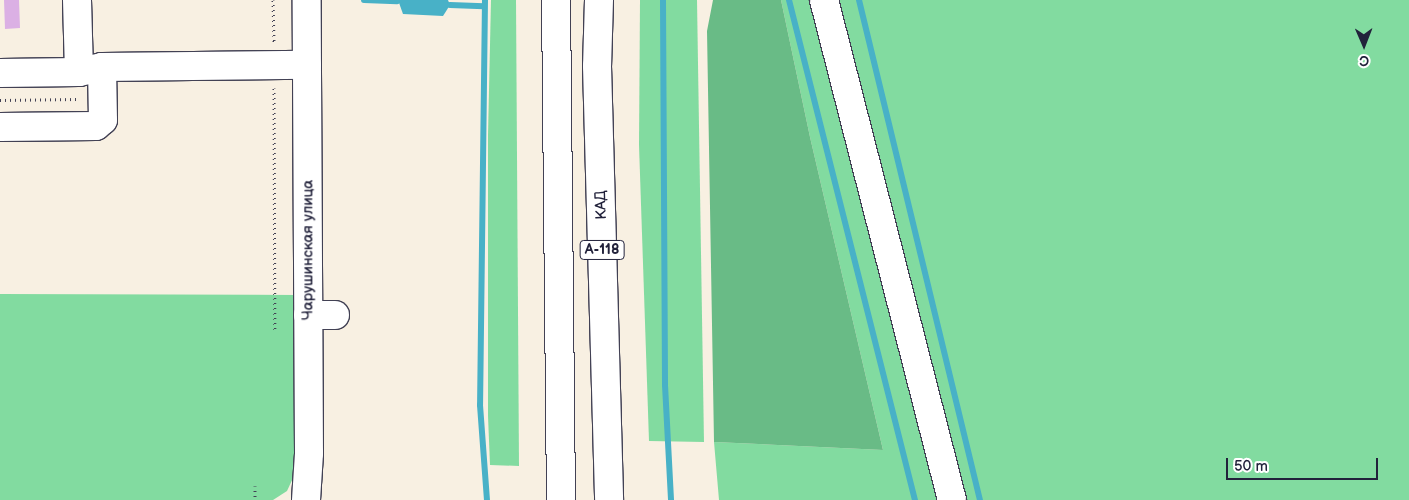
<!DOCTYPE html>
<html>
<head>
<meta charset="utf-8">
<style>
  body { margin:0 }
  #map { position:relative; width:1409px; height:500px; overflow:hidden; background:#f8f0e2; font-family:"Balsamiq Sans",sans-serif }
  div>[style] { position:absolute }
  .green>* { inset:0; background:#82dba0 }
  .forest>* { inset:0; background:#69bb86 }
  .water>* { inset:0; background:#48b1c7 }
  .stream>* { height:6px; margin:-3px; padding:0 3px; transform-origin:3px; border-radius:3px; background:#48b1c7 }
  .building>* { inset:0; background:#dbb0e4 }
  .path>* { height:3px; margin-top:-1.5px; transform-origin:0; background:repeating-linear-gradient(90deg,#424154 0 1px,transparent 0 5px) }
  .roads { filter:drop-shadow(1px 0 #424154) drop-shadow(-1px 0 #424154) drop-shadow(0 1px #424154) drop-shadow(0 -1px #424154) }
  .minor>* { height:28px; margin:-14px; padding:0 14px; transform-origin:14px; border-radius:14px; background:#fff }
  .highway>* { height:28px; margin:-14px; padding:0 14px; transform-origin:14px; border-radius:14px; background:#fff }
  span { translate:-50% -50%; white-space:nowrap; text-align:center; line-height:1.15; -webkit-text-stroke:4px #fff; paint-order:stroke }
  .shield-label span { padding:1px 4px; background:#fff; border:1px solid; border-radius:4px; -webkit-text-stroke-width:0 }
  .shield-label { font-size:14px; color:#22223b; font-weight:700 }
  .street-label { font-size:15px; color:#22223b }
  .north { position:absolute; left:1339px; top:20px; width:50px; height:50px; -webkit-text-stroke:4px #fff; paint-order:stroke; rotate:179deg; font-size:14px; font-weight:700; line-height:20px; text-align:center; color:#22223b }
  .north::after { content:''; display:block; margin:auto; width:18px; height:22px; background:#22223b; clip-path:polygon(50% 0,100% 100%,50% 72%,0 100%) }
  .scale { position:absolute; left:1226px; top:458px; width:152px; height:22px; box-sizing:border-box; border:2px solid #22223b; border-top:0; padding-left:6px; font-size:15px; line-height:18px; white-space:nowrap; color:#22223b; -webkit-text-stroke:4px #fff; paint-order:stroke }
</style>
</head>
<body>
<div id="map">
  <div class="green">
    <div style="clip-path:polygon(491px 0,516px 0,519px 466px,490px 465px,488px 416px,488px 135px)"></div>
    <div style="clip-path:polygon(640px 0,697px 0,704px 442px,649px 441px,639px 145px)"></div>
    <div style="clip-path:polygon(781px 0,1409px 0,1409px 500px,719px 500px,714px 442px,883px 450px,810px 137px)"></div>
    <div style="clip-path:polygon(0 294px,297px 295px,299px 465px,287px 491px,273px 500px,0 500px)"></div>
  </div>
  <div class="forest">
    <div style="clip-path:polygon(713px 0,781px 0,810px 137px,883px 450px,714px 442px,707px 31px)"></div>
  </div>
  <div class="water">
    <div style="clip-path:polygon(398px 0,448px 0,450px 5px,443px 16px,403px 14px)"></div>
  </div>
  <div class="stream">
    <div style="left:364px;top:0;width:33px;rotate:2deg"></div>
    <div style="left:485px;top:0;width:405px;rotate:90.7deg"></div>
    <div style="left:480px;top:405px;width:95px;rotate:85.8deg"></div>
    <div style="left:663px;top:0;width:385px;rotate:89.7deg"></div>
    <div style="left:665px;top:385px;width:115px;rotate:87deg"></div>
    <div style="left:789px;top:0;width:516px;rotate:75.86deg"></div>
    <div style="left:859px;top:0;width:514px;rotate:76.4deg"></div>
    <div style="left:450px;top:5px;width:34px;rotate:2deg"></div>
  </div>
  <div class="building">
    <div style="clip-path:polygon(4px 0,19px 0,20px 28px,5px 29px)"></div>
  </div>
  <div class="path">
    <div style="left:273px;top:0;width:42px;rotate:88.6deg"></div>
    <div style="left:274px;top:88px;width:242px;rotate:89.8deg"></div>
    <div style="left:0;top:100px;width:79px;rotate:-0.7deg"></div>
    <div style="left:255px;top:486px;width:13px;rotate:90deg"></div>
  </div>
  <div class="roads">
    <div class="minor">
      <div style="left:77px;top:0;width:72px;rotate:88.4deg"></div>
      <div style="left:79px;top:72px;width:24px;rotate:-12deg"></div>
      <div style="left:102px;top:67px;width:205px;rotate:-0.6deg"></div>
      <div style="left:824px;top:0;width:516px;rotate:75.64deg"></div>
      <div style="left:0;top:73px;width:79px;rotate:-0.7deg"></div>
      <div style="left:0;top:127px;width:96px;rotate:-0.6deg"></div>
      <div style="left:96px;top:126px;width:9px;rotate:-41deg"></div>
      <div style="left:103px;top:120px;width:53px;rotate:-91.1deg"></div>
      <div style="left:308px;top:315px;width:27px"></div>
      <div style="left:306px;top:500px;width:47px;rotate:-86.3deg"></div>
      <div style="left:309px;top:453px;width:453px;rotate:-90.3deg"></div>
    </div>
    <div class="highway">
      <div style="left:556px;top:0;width:500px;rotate:89.43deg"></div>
      <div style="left:599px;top:0;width:66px;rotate:91.7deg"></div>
      <div style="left:597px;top:66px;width:434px;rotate:88.4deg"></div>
    </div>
  </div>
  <div class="shield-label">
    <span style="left:602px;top:250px">А-118</span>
  </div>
  <div class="street-label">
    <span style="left:601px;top:205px;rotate:-92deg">КАД</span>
    <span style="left:308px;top:250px;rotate:-90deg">Чарушинская улица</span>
  </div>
  <div class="north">С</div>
  <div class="scale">50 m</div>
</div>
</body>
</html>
